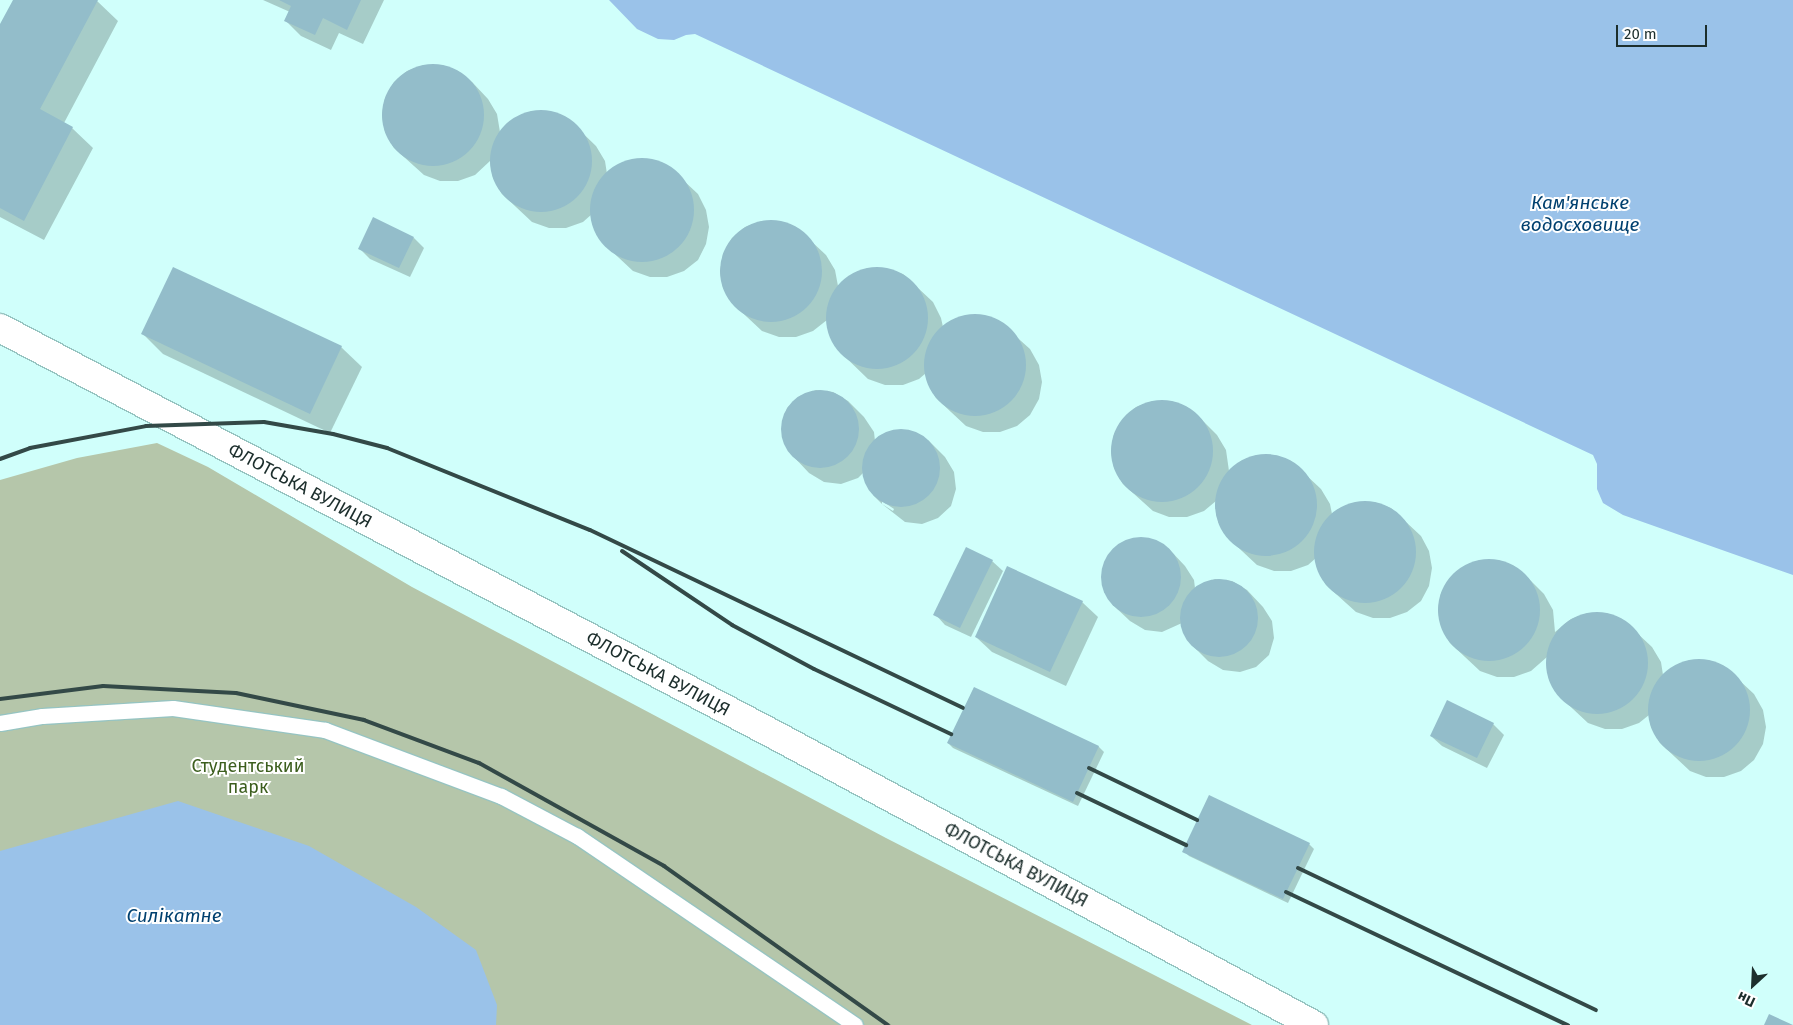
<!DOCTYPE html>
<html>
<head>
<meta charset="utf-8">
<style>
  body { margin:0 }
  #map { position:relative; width:1793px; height:1025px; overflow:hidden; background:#d0fffb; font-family:"Fira Sans",sans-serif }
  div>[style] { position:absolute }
  .green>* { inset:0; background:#b5c6aa }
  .water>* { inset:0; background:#9ac2e9 }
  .shadow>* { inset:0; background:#0003 }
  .building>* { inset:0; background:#93bdca }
  .round { border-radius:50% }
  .roads { filter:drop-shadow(1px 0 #97c4c1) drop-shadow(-1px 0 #97c4c1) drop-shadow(0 1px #97c4c1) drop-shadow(0 -1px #97c4c1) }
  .lane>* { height:15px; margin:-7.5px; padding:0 7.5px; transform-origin:7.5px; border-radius:7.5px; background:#fff }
  .street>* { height:28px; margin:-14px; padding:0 14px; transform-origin:14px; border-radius:14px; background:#fff }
  .rail>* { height:4px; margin:-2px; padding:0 2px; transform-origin:2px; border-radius:2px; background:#334947 }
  span { translate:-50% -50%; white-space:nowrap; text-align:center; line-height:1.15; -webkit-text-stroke:4px #fff; paint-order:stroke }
  .street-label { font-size:18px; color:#1c2e2c }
  .park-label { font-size:18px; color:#3c5e1e }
  .water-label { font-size:19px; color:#00406f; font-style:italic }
  .north { position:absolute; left:1728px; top:960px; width:50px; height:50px; -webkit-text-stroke:4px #fff; paint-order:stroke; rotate:205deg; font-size:14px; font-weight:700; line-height:20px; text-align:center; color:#1c2e2c }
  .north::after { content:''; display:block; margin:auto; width:18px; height:22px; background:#1c2e2c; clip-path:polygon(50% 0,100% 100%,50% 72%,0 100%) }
  .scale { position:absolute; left:1616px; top:25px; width:91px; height:22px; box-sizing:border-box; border:2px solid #1c2e2c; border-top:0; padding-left:6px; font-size:15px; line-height:18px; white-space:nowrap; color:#1c2e2c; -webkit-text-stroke:4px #fff; paint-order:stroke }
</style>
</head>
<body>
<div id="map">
  <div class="green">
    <div style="clip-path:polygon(157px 443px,208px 467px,412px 587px,886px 838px,1252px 1025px,0 1025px,0 480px,77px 458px)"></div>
  </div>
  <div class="water">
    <div style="clip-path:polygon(609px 0,1793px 0,1793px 575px,1623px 515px,1603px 503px,1597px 489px,1597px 464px,1593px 455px,695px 34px,686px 35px,674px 40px,658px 39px,637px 29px)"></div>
    <div style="clip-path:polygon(178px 801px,309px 846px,416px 907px,476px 950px,497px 1005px,496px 1025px,0 1025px,0 851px)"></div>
  </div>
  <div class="shadow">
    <div style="clip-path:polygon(14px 0,96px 0,118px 21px,64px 123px,72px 128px,93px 148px,44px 240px,0 217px,0 27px)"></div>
    <div style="clip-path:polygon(263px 0,384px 0,363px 44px,339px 33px,331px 50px,301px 36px,286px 21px,290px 12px)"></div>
    <div style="clip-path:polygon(424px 65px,442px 65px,458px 71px,472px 82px,488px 99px,497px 114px,500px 132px,515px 118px,532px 111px,549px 112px,566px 117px,596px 146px,605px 161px,607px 174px,617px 166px,634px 160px,651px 160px,668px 166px,698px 194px,706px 210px,709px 227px,706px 244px,698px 260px,684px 271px,667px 277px,650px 277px,633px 271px,603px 243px,594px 227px,592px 214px,583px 222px,566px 228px,549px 228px,532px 222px,502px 194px,493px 178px,490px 161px,475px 175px,458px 181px,440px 181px,424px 175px,394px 148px,385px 132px,382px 115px,385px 98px,394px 82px,407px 71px)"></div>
    <div style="clip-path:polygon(762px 221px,779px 221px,796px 227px,826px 255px,835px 270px,838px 286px,852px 275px,868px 268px,886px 269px,903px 274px,933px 302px,941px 318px,943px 327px,950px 321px,966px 316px,984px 316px,1000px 322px,1030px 349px,1039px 365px,1042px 382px,1039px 399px,1030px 415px,1017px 426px,1000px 432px,983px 432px,966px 426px,936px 398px,928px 383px,926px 373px,919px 379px,903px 385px,885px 385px,868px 379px,839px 351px,830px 335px,827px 320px,813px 331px,796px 337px,779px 337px,762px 331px,732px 303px,723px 288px,720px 271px,723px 254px,732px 238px,745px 227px)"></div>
    <div style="clip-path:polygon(414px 238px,424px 248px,410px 277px,370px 259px,359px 248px)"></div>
    <div style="clip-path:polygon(143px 334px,341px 347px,362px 367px,330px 433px,163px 354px)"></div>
    <div style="clip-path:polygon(816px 390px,833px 392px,848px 401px,864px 417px,874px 432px,875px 441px,881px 435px,897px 430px,914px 432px,929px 441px,945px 457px,954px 472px,956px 489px,951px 506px,938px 518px,922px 524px,905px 522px,882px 504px,893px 511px,894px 509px,882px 501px,882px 504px,874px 496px,865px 481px,864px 472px,858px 478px,841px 484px,824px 482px,809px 473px,793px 456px,784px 442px,782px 424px,787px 408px,800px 396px)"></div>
    <div style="clip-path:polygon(1153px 401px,1171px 401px,1187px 407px,1201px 419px,1217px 435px,1226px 450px,1229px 471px,1241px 461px,1257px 455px,1275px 455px,1291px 461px,1321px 489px,1330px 504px,1332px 514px,1340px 508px,1357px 502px,1374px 502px,1391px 508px,1421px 536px,1429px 551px,1432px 568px,1429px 586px,1421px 601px,1407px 612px,1390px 618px,1373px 618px,1356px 612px,1326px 585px,1318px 569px,1316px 558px,1308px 565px,1291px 571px,1274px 571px,1257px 565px,1227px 537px,1218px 522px,1216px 501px,1204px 511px,1187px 517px,1169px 517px,1153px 511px,1123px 484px,1114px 468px,1111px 451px,1114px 434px,1123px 419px,1136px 407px)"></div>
    <div style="clip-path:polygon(1137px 538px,1154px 540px,1169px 549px,1185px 566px,1194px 580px,1195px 588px,1215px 579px,1232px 581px,1247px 590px,1263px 607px,1272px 621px,1274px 638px,1269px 655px,1256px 667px,1240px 672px,1223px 670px,1208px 661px,1192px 645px,1183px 630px,1182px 623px,1162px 632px,1145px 630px,1130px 621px,1113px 605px,1104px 590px,1102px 573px,1108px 556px,1120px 544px)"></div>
    <div style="clip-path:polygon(1480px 560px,1498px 560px,1514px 566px,1528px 578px,1544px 594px,1553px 610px,1555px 632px,1571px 619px,1588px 613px,1606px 613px,1622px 619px,1652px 647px,1661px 662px,1663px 675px,1673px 667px,1690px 660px,1708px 660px,1724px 666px,1754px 694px,1763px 710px,1766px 727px,1763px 744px,1754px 760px,1741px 771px,1724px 777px,1706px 777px,1690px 771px,1660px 743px,1651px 727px,1649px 715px,1639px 723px,1622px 729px,1605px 729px,1588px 723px,1558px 695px,1549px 680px,1547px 657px,1531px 671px,1514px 677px,1497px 677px,1480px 671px,1450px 643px,1442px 627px,1438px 610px,1441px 593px,1450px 578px,1463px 567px)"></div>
    <div style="clip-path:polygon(992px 561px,1003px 571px,971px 637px,945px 625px,935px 614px)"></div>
    <div style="clip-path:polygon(1082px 602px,1098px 617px,1066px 686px,992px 652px,976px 637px)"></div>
    <div style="clip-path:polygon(974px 688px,1099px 747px,1104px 752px,1078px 806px,953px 748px,948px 743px)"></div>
    <div style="clip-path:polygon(1493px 724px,1504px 735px,1487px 768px,1442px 746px,1431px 736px)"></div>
    <div style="clip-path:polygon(1309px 844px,1314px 849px,1288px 903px,1189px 856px,1184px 851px)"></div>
  </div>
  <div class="building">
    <div style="clip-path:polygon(13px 0,98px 0,40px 109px,73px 127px,24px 221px,0 208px,0 24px)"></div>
    <div style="clip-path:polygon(279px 0,361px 0,347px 30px,323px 18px,315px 35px,284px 21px,291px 6px)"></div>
    <div class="round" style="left:382px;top:64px;width:102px;height:102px"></div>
    <div class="round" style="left:490px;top:110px;width:102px;height:102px"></div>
    <div class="round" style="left:590px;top:158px;width:104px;height:104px"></div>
    <div style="clip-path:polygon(373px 217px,414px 237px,399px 268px,358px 249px)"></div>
    <div class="round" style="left:720px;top:220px;width:102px;height:102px"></div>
    <div class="round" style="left:826px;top:267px;width:102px;height:102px"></div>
    <div style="clip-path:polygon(173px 267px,342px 346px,310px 414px,141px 334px)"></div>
    <div class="round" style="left:924px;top:314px;width:102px;height:102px"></div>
    <div class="round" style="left:781px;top:390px;width:78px;height:78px"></div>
    <div class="round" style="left:1111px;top:400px;width:102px;height:102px"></div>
    <div class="round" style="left:862px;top:429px;width:78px;height:78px"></div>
    <div class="round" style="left:1215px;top:454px;width:102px;height:102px"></div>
    <div class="round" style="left:1314px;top:501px;width:102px;height:102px"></div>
    <div class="round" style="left:1101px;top:537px;width:80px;height:80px"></div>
    <div style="clip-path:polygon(966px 547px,993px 560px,960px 628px,933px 615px)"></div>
    <div class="round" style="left:1438px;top:559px;width:102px;height:102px"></div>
    <div style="clip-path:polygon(1007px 566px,1083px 601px,1050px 672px,975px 637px)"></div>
    <div class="round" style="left:1180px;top:579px;width:78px;height:78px"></div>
    <div class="round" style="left:1546px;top:612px;width:102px;height:102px"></div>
    <div class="round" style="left:1648px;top:659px;width:102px;height:102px"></div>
    <div style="clip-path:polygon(974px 687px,1099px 746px,1073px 802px,947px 743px)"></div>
    <div style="clip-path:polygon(1447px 700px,1494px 723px,1477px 758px,1430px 736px)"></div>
    <div style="clip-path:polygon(1209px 795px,1310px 843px,1283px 899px,1182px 852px)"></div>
    <div style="clip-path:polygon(1769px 1014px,1793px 1025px,1764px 1025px)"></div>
  </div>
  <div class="roads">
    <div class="lane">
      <div style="left:0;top:723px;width:43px;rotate:-9.5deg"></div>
      <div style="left:42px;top:716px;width:131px;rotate:-3.5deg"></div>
      <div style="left:173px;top:708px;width:154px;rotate:8.2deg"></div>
      <div style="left:325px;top:730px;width:188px;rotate:20.6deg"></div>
      <div style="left:501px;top:796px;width:86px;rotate:27.8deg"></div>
      <div style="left:577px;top:836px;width:336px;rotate:34.2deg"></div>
    </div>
    <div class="street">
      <div style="left:0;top:328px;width:875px;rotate:27.71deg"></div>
      <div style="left:775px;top:735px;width:612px;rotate:28.28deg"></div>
    </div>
  </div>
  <div class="rail">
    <div style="left:0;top:459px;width:32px;rotate:-20deg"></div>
    <div style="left:30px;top:448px;width:118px;rotate:-10.7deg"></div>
    <div style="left:146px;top:426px;width:118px;rotate:-1.9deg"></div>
    <div style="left:264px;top:422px;width:70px;rotate:9.9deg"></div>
    <div style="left:333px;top:434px;width:56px;rotate:14.5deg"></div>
    <div style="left:387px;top:448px;width:219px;rotate:22deg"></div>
    <div style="left:590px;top:530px;width:413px;rotate:25.5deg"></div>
    <div style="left:622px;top:551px;width:133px;rotate:33.9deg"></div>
    <div style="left:732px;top:625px;width:93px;rotate:28.2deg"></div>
    <div style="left:814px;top:669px;width:152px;rotate:25.4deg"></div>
    <div style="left:0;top:699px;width:104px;rotate:-7.2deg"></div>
    <div style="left:103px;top:686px;width:133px;rotate:3deg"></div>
    <div style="left:236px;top:693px;width:131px;rotate:11.9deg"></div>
    <div style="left:364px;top:720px;width:123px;rotate:20.5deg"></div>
    <div style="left:479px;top:763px;width:212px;rotate:29.1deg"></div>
    <div style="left:664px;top:866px;width:275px;rotate:35.4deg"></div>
    <div style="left:1089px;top:768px;width:120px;rotate:25.7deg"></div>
    <div style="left:1077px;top:793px;width:121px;rotate:25.5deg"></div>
    <div style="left:1298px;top:868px;width:330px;rotate:25.5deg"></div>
    <div style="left:1286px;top:892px;width:312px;rotate:25.3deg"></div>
  </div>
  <div class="street-label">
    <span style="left:300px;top:486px;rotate:28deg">ФЛОТСЬКА ВУЛИЦЯ</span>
    <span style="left:658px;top:674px;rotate:28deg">ФЛОТСЬКА ВУЛИЦЯ</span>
    <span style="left:1016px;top:865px;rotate:28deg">ФЛОТСЬКА ВУЛИЦЯ</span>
  </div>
  <div class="park-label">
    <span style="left:248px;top:777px">Студентський<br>парк</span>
  </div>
  <div class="water-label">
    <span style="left:1580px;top:214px">Кам'янське<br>водосховище</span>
    <span style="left:174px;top:916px">Силікатне</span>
  </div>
  <div class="north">Пн</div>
  <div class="scale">20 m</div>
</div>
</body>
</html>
